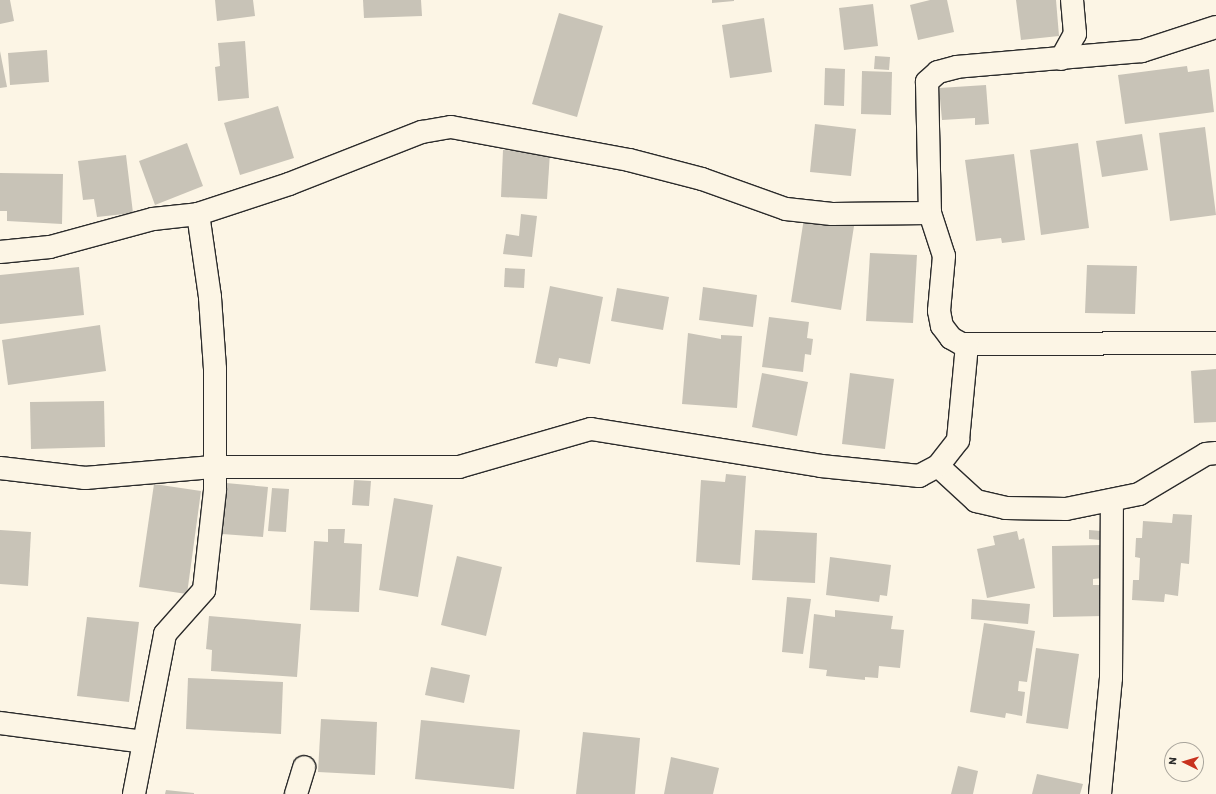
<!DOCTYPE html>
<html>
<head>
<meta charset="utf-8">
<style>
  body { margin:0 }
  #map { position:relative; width:1216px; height:794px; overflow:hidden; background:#fcf5e5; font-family:Itim,sans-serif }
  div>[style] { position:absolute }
  .building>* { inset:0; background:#c8c3b7 }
  .roads { filter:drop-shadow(1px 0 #2b2b2b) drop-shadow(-1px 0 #2b2b2b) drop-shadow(0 1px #2b2b2b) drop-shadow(0 -1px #2b2b2b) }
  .minor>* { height:22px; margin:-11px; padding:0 11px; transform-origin:11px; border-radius:11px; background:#fcf5e5 }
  span { translate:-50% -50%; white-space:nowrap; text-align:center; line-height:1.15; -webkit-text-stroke:4px #fcf5e5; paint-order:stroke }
  .north { position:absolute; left:1164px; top:742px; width:40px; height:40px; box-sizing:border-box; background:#fcf5e5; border:1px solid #a8a49b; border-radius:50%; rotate:275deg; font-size:11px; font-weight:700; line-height:16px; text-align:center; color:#2b2b2b }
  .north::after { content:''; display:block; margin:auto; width:14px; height:18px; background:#c8321e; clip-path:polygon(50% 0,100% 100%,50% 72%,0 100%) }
</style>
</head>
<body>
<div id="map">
  <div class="building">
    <div style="clip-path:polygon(0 0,10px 0,14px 21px,0 24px)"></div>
    <div style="clip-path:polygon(215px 0,253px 0,255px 16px,217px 21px)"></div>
    <div style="clip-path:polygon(363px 0,421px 0,422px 16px,364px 18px)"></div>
    <div style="clip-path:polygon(712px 0,734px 0,734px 1px,712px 3px)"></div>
    <div style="clip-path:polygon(930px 0,947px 0,954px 32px,918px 40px,910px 5px)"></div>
    <div style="clip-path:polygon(1016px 0,1056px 0,1059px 36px,1021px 40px)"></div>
    <div style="clip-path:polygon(873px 4px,878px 46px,844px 50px,839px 8px)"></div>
    <div style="clip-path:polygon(559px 13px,603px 26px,577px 117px,532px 104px)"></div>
    <div style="clip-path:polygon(764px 18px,772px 72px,730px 78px,722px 25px)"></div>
    <div style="clip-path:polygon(245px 41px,249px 98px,218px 101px,215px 67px,220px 66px,218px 43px)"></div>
    <div style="clip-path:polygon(47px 50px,49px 82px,10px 85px,8px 53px)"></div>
    <div style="clip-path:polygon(0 51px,7px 87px,0 88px)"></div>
    <div style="clip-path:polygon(875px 56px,890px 57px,889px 70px,874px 69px)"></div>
    <div style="clip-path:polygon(1187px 66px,1188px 72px,1209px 69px,1214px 112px,1125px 124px,1118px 75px)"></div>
    <div style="clip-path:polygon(825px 68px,845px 69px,844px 106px,824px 105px)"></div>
    <div style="clip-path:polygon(862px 71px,892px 72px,891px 115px,861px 114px)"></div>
    <div style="clip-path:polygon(986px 85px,989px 124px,975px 125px,975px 118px,942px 120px,939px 88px)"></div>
    <div style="clip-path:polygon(278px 106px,294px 158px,240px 175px,224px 123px)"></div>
    <div style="clip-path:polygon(815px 124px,856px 129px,851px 176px,810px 172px)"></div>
    <div style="clip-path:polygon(1205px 127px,1216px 215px,1170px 221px,1159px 133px)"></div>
    <div style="clip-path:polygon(1142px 134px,1148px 170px,1102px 177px,1096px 141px)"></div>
    <div style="clip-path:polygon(187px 143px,203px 186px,155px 205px,139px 161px)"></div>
    <div style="clip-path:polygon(1078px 143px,1089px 228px,1041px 235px,1030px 150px)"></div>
    <div style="clip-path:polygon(503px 150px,550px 152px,547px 199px,501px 197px)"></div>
    <div style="clip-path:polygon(1014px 154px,1025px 240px,1002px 243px,1001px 238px,976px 241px,965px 160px)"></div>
    <div style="clip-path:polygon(126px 155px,133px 213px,97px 217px,94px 199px,83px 200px,78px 161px)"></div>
    <div style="clip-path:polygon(0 173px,63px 174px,62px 224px,7px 221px,7px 211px,0 211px)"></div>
    <div style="clip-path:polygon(521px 214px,537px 216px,532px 257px,503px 254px,506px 234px,519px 236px)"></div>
    <div style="clip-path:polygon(804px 218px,854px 226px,841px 310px,791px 302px)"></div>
    <div style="clip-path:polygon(870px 253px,917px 255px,913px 323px,866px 321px)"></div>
    <div style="clip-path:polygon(1087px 265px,1137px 266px,1135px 314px,1085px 313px)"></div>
    <div style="clip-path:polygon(79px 267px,84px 315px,0 324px,0 275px)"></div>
    <div style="clip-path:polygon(505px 268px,525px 269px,524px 288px,504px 287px)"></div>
    <div style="clip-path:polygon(550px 286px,603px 297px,590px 364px,559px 358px,557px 367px,535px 363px)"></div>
    <div style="clip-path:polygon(703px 287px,757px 295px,753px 327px,699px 320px)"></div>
    <div style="clip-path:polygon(617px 288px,669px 297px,663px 330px,611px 321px)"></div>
    <div style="clip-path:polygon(769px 317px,809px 322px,807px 338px,813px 339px,811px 355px,805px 354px,803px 372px,762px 367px)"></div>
    <div style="clip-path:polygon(100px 325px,106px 371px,8px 385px,2px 340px)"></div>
    <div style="clip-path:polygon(688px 333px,721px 339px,721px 335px,742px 336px,737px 408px,682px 404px)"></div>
    <div style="clip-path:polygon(1216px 369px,1216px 422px,1194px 423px,1191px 371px)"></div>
    <div style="clip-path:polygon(762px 373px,808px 382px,797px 436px,752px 427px)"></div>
    <div style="clip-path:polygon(850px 373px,894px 379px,885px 449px,842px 444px)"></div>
    <div style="clip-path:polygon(104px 401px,105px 447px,31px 449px,30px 402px)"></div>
    <div style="clip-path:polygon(726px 474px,746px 476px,740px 565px,696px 562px,701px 480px,725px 482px)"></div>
    <div style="clip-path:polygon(354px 480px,371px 481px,369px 506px,352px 505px)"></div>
    <div style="clip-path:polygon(226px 483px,268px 487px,263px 537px,222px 534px)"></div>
    <div style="clip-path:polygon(154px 484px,201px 491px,187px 594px,139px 587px)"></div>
    <div style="clip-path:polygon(272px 488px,289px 489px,286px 532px,268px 531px)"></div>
    <div style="clip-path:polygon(394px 498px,433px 505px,418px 597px,379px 590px)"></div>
    <div style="clip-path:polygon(1173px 514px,1192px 515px,1189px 564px,1181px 563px,1178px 596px,1165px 594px,1164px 602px,1132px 600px,1133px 580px,1139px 580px,1140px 558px,1135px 557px,1136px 538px,1142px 538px,1143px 521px,1172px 523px)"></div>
    <div style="clip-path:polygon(328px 529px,345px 529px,344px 543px,362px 544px,359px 612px,310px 610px,314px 541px,328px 542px)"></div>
    <div style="clip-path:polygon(0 530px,31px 532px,28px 586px,0 584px)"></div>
    <div style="clip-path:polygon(755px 530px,817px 533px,815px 583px,752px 580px)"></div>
    <div style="clip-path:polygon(1089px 530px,1101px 531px,1100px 540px,1089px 539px)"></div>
    <div style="clip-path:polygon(1017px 531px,1019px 540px,1024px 538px,1035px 588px,987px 598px,977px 549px,995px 545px,993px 536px)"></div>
    <div style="clip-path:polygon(1102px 545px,1103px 578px,1093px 579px,1093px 585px,1103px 585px,1103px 616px,1053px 617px,1052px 546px)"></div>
    <div style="clip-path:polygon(457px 556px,502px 567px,486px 636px,441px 625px)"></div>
    <div style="clip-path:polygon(830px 557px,891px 565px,887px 596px,880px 595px,879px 602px,826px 595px)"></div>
    <div style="clip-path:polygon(787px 597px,811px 599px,803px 654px,782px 652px)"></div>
    <div style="clip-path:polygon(972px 599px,1030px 604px,1028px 624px,971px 619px)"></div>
    <div style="clip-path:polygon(835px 610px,893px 616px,891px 629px,904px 630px,900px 668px,879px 666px,878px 678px,865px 677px,865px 680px,826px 676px,827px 670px,809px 668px,814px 614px,835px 617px)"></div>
    <div style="clip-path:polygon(209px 616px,301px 624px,297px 677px,211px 671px,212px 650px,206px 649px)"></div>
    <div style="clip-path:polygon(87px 617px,139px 622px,129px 702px,77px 696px)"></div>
    <div style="clip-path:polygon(984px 623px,1035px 631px,1027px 682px,1019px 681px,1018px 691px,1025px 692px,1022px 716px,1006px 713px,1005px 718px,970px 712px)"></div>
    <div style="clip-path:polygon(1036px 648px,1079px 654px,1068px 729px,1026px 723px)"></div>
    <div style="clip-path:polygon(431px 667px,470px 675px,464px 703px,425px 695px)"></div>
    <div style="clip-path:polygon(188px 678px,283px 682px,281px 734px,186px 729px)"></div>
    <div style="clip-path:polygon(321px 719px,377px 722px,375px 775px,318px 772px)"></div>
    <div style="clip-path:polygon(421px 720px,520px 730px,514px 789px,415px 779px)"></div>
    <div style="clip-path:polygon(583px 732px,640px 738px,635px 794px,576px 794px)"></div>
    <div style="clip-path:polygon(671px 757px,719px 768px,713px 794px,664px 794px)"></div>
    <div style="clip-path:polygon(958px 766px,978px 771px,973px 794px,951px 794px)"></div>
    <div style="clip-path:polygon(1037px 774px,1083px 784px,1080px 794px,1032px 794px)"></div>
    <div style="clip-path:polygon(166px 790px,194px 793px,194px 794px,165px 794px)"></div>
  </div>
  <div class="roads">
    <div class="minor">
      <div style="left:1216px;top:27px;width:78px;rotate:162deg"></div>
      <div style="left:1142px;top:51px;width:186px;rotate:175.1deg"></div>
      <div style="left:957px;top:67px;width:20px;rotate:165deg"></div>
      <div style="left:938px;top:72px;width:15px;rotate:138deg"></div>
      <div style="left:927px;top:82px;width:131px;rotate:88.7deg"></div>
      <div style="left:930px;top:213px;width:45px;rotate:72deg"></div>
      <div style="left:944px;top:256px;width:55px;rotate:95.2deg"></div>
      <div style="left:939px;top:311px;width:15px;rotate:79deg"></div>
      <div style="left:942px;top:326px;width:15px;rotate:53deg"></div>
      <div style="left:951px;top:338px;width:13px;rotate:29deg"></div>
      <div style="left:962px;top:344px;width:254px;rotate:-0.2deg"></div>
      <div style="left:1061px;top:59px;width:29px;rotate:-61deg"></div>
      <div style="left:1075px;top:34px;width:34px;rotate:-95deg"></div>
      <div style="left:0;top:252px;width:50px;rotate:-5.7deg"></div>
      <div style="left:50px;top:247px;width:107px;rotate:-15.2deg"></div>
      <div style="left:153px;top:219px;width:45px;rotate:-6.3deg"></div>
      <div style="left:198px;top:214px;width:96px;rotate:-18.2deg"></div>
      <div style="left:289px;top:184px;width:143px;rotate:-21.4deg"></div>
      <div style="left:422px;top:132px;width:29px;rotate:-10deg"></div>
      <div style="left:451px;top:127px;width:181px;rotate:10.5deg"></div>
      <div style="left:629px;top:160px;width:75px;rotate:14.6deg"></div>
      <div style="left:702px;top:179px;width:89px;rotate:19.7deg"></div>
      <div style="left:786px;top:209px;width:46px;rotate:6.2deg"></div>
      <div style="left:832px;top:214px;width:98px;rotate:-0.6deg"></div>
      <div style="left:938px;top:466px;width:52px;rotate:42.6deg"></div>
      <div style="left:976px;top:501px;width:31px;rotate:13deg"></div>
      <div style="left:1006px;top:508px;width:60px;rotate:1deg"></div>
      <div style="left:1066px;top:509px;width:75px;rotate:-11.6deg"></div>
      <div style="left:1139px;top:494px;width:78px;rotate:-30.8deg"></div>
      <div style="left:1206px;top:454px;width:10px;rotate:-6deg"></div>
      <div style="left:0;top:468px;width:86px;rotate:6.7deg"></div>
      <div style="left:85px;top:478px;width:128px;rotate:-4.9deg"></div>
      <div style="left:213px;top:467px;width:246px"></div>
      <div style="left:459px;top:467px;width:137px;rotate:-16.1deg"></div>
      <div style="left:591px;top:429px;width:233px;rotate:9.1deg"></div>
      <div style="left:821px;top:466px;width:99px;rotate:5.8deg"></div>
      <div style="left:919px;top:476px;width:21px;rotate:-28deg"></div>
      <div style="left:938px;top:466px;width:33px;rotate:-52deg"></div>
      <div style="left:958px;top:440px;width:96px;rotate:-84.6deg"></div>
      <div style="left:0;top:723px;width:145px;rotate:7.5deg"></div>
      <div style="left:134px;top:794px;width:163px;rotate:-79deg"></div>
      <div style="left:165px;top:634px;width:59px;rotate:-48.4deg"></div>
      <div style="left:204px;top:590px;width:101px;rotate:-83.7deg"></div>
      <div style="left:215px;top:490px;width:121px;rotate:-90deg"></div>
      <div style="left:215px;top:369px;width:72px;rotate:-94deg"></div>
      <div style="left:210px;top:297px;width:84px;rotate:-98.2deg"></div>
      <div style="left:296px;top:794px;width:28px;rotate:-73deg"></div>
      <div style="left:1100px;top:794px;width:117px;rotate:-84.6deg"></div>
      <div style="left:1111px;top:678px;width:178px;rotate:-89.7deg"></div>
    </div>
  </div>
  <div class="north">N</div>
</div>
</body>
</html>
